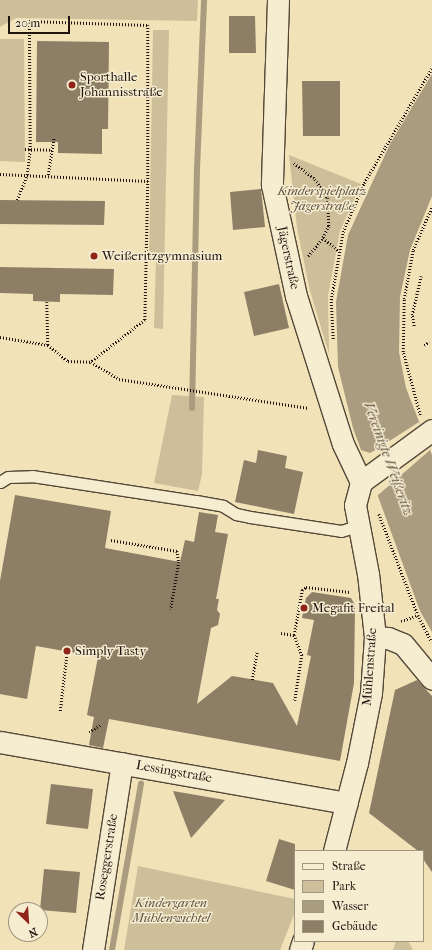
<!DOCTYPE html>
<html>
<head>
<meta charset="utf-8">
<style>
  body { margin:0 }
  #map { position:relative; width:432px; height:950px; overflow:hidden; background:#f1e2b7; font-family:"IM FELL French Canon",serif }
  div>[style] { position:absolute }
  .green>* { inset:0; background:#cdbf9a }
  .water>* { inset:0; background:#aa9c7e }
  .pier>* { inset:0; background:#f1e2b7 }
  .stream>* { height:6px; margin:-3px; padding:0 3px; transform-origin:3px; border-radius:3px; background:#aa9c7e }
  .building>* { inset:0; background:#8c7f66 }
  .path>* { height:2.5px; margin-top:-1.25px; transform-origin:0; background:repeating-linear-gradient(90deg,#1f140f 0 1px,transparent 0 3px) }
  .roads { filter:drop-shadow(1px 0 #544839) drop-shadow(-1px 0 #544839) drop-shadow(0 1px #544839) drop-shadow(0 -1px #544839) }
  .lane>* { height:11px; margin:-5.5px; padding:0 5.5px; transform-origin:5.5px; border-radius:5.5px; background:#f6ecd0 }
  .street>* { height:21px; margin:-10.5px; padding:0 10.5px; transform-origin:10.5px; border-radius:10.5px; background:#f6ecd0 }
  .dots>* { width:11px; height:11px; translate:-50% -50%; box-sizing:border-box; border:2px solid #f6ecd0; border-radius:50% }
  span { translate:-50% -50%; white-space:nowrap; text-align:center; line-height:1.15; -webkit-text-stroke:3px #f6ecd0; paint-order:stroke }
  .poi-label { font-size:13px; color:#1f140f }
  .left { translate:0 -50%; text-align:left }
  .park-label { font-size:13px; color:#5c5040; font-style:italic }
  .street-label { font-size:13px; color:#1f140f }
  .water-label { font-size:14px; color:#5e5141; font-style:italic }
  .legend { position:absolute; left:294px; top:850px; width:130px; height:92px; box-sizing:border-box; background:#f6ecd0; border:1px solid #a09683; margin:0; padding:5px 7px; list-style:none; font-size:12px; color:#1f140f }
  .legend li { display:flex; align-items:center; gap:8px; height:20px }
  .legend b { width:20px; border:1px solid #a09683 }
  .north { position:absolute; left:8px; top:902px; width:40px; height:40px; box-sizing:border-box; background:#f6ecd0; border:1px solid #a09683; border-radius:50%; rotate:155deg; font-size:11px; font-weight:700; line-height:16px; text-align:center; color:#1f140f }
  .north::after { content:''; display:block; margin:auto; width:14px; height:18px; background:#8f2418; clip-path:polygon(50% 0,100% 100%,50% 72%,0 100%) }
  .scale { position:absolute; left:8px; top:16px; width:62px; height:18px; box-sizing:border-box; border:2px solid #1f140f; border-top:0; padding-left:5px; font-size:12px; line-height:14px; white-space:nowrap; color:#1f140f; -webkit-text-stroke:3px #f6ecd0; paint-order:stroke }
</style>
</head>
<body>
<div id="map">
  <div class="green">
    <div style="clip-path:polygon(0 0,198px 0,197px 21px,16px 18px,0 27px)"></div>
    <div style="clip-path:polygon(153px 30px,169px 30px,163px 329px,154px 328px,156px 258px,149px 257px)"></div>
    <div style="clip-path:polygon(0 39px,24px 39px,25px 162px,0 161px)"></div>
    <div style="clip-path:polygon(289px 155px,361px 184px,340px 231px,328px 296px,329px 354px,310px 291px,297px 228px)"></div>
    <div style="clip-path:polygon(172px 395px,204px 397px,202px 474px,198px 491px,154px 483px)"></div>
    <div style="clip-path:polygon(138px 866px,295px 899px,295px 912px,280px 950px,124px 950px)"></div>
    <div style="clip-path:polygon(396px 941px,408px 941px,413px 950px,393px 950px)"></div>
  </div>
  <div class="water">
    <div style="clip-path:polygon(432px 74px,432px 196px,410px 250px,400px 297px,399px 352px,406px 388px,432px 455px,432px 632px,420px 611px,353px 428px,338px 367px,336px 302px,348px 235px,390px 144px)"></div>
  </div>
  <div class="pier">
    <div style="clip-path:polygon(419px 422px,430px 450px,377px 496px,361px 450px,370px 453px,377px 449px)"></div>
  </div>
  <div class="stream">
    <div style="left:192px;top:408px;width:239px;rotate:-88.8deg"></div>
    <div style="left:197px;top:169px;width:169px;rotate:-87.6deg"></div>
    <div style="left:112px;top:950px;width:169px;rotate:-80.1deg"></div>
  </div>
  <div class="building">
    <div style="clip-path:polygon(229px 16px,255px 16px,256px 53px,229px 53px)"></div>
    <div style="clip-path:polygon(37px 41px,109px 42px,108px 129px,102px 129px,102px 154px,58px 153px,58px 142px,36px 142px)"></div>
    <div style="clip-path:polygon(302px 81px,340px 81px,340px 136px,303px 136px)"></div>
    <div style="clip-path:polygon(261px 189px,265px 227px,233px 230px,230px 192px)"></div>
    <div style="clip-path:polygon(0 200px,105px 201px,104px 225px,0 224px)"></div>
    <div style="clip-path:polygon(0 267px,114px 269px,113px 295px,60px 294px,60px 302px,33px 301px,33px 294px,0 293px)"></div>
    <div style="clip-path:polygon(279px 284px,289px 328px,254px 336px,244px 292px)"></div>
    <div style="clip-path:polygon(258px 450px,287px 456px,285px 468px,303px 472px,294px 514px,235px 502px,244px 460px,256px 463px)"></div>
    <div style="clip-path:polygon(15px 495px,111px 511px,105px 548px,180px 562px,185px 540px,194px 542px,199px 512px,218px 515px,215px 532px,228px 534px,216px 599px,219px 599px,217px 610px,220px 614px,218px 625px,211px 628px,197px 704px,232px 676px,273px 683px,297px 726px,311px 656px,307px 655px,314px 620px,302px 618px,306px 598px,312px 592px,351px 598px,355px 605px,354px 683px,340px 761px,109px 719px,103px 748px,89px 745px,94px 717px,87px 715px,98px 657px,36px 646px,27px 699px,0 694px,0 581px)"></div>
    <div style="clip-path:polygon(417px 680px,432px 696px,432px 872px,423px 859px,423px 851px,418px 851px,369px 813px,395px 690px)"></div>
    <div style="clip-path:polygon(51px 784px,93px 789px,88px 829px,46px 824px)"></div>
    <div style="clip-path:polygon(173px 791px,225px 800px,191px 838px)"></div>
    <div style="clip-path:polygon(279px 839px,295px 844px,295px 890px,266px 881px)"></div>
    <div style="clip-path:polygon(44px 869px,80px 872px,76px 913px,40px 910px)"></div>
  </div>
  <div class="path">
    <div style="left:25px;top:149px;width:25px;rotate:2deg"></div>
    <div style="left:294px;top:163px;width:26px;rotate:37deg"></div>
    <div style="left:315px;top:179px;width:23px;rotate:56deg"></div>
    <div style="left:328px;top:198px;width:28px;rotate:88deg"></div>
    <div style="left:329px;top:226px;width:13px;rotate:117deg"></div>
    <div style="left:0;top:174px;width:148px;rotate:2.7deg"></div>
    <div style="left:148px;top:181px;width:139px;rotate:91.2deg"></div>
    <div style="left:145px;top:320px;width:68px;rotate:142.1deg"></div>
    <div style="left:48px;top:175px;width:37px;rotate:-81deg"></div>
    <div style="left:17px;top:200px;width:27px;rotate:-68deg"></div>
    <div style="left:27px;top:175px;width:25px;rotate:-83deg"></div>
    <div style="left:30px;top:150px;width:129px;rotate:-90.4deg"></div>
    <div style="left:29px;top:21px;width:119px;rotate:1.9deg"></div>
    <div style="left:148px;top:25px;width:156px;rotate:90deg"></div>
    <div style="left:308px;top:256px;width:23px;rotate:-50deg"></div>
    <div style="left:323px;top:238px;width:21px;rotate:39deg"></div>
    <div style="left:47px;top:302px;width:43px;rotate:88.7deg"></div>
    <div style="left:48px;top:345px;width:26px;rotate:39deg"></div>
    <div style="left:68px;top:361px;width:23px;rotate:2deg"></div>
    <div style="left:91px;top:362px;width:33px;rotate:31deg"></div>
    <div style="left:119px;top:379px;width:192px;rotate:8.7deg"></div>
    <div style="left:414px;top:326px;width:11px;rotate:-100deg"></div>
    <div style="left:412px;top:315px;width:40px;rotate:-77deg"></div>
    <div style="left:0;top:337px;width:49px;rotate:9.5deg"></div>
    <div style="left:333px;top:339px;width:39px;rotate:-93deg"></div>
    <div style="left:331px;top:300px;width:69px;rotate:-80deg"></div>
    <div style="left:343px;top:232px;width:53px;rotate:-66.8deg"></div>
    <div style="left:364px;top:183px;width:134px;rotate:-59.4deg"></div>
    <div style="left:424px;top:345px;width:6px;rotate:-31deg"></div>
    <div style="left:420px;top:415px;width:65px;rotate:-105.1deg"></div>
    <div style="left:403px;top:352px;width:53px;rotate:-88.9deg"></div>
    <div style="left:404px;top:299px;width:50px;rotate:-79.6deg"></div>
    <div style="left:413px;top:250px;width:47px;rotate:-66.2deg"></div>
    <div style="left:379px;top:514px;width:108px;rotate:68.9deg"></div>
    <div style="left:418px;top:615px;width:30px;rotate:63deg"></div>
    <div style="left:111px;top:540px;width:67px;rotate:9.5deg"></div>
    <div style="left:177px;top:551px;width:11px;rotate:80deg"></div>
    <div style="left:179px;top:562px;width:48px;rotate:99.7deg"></div>
    <div style="left:401px;top:621px;width:18px;rotate:-19deg"></div>
    <div style="left:281px;top:633px;width:13px;rotate:9deg"></div>
    <div style="left:294px;top:635px;width:22px;rotate:68deg"></div>
    <div style="left:302px;top:655px;width:46px;rotate:98.8deg"></div>
    <div style="left:294px;top:635px;width:46px;rotate:-79.9deg"></div>
    <div style="left:302px;top:590px;width:5px;rotate:-37deg"></div>
    <div style="left:306px;top:587px;width:44px;rotate:6.5deg"></div>
    <div style="left:252px;top:680px;width:29px;rotate:-80deg"></div>
    <div style="left:60px;top:711px;width:60px;rotate:-83.3deg"></div>
    <div style="left:89px;top:732px;width:13px;rotate:-32deg"></div>
  </div>
  <div class="roads">
    <div class="lane">
      <div style="left:0;top:482px;width:9px;rotate:-32deg"></div>
      <div style="left:8px;top:477px;width:24px;rotate:-2deg"></div>
      <div style="left:32px;top:476px;width:166px;rotate:8.7deg"></div>
      <div style="left:196px;top:501px;width:27px;rotate:10deg"></div>
      <div style="left:223px;top:506px;width:15px;rotate:32deg"></div>
      <div style="left:236px;top:514px;width:14px;rotate:12deg"></div>
      <div style="left:250px;top:517px;width:92px;rotate:8.7deg"></div>
      <div style="left:341px;top:531px;width:17px;rotate:-17deg"></div>
    </div>
    <div class="street">
      <div style="left:278px;top:0;width:185px;rotate:91.9deg"></div>
      <div style="left:272px;top:185px;width:114px;rotate:77.8deg"></div>
      <div style="left:296px;top:296px;width:155px;rotate:72.4deg"></div>
      <div style="left:343px;top:444px;width:42px;rotate:64.7deg"></div>
      <div style="left:361px;top:482px;width:88px;rotate:-36.2deg"></div>
      <div style="left:375px;top:637px;width:13px;rotate:4deg"></div>
      <div style="left:388px;top:638px;width:16px;rotate:22deg"></div>
      <div style="left:403px;top:644px;width:45px;rotate:50.4deg"></div>
      <div style="left:0;top:742px;width:352px;rotate:10deg"></div>
      <div style="left:334px;top:851px;width:91px;rotate:-75.4deg"></div>
      <div style="left:357px;top:763px;width:71px;rotate:-78.7deg"></div>
      <div style="left:371px;top:693px;width:56px;rotate:-85.9deg"></div>
      <div style="left:375px;top:637px;width:63px;rotate:-96.3deg"></div>
      <div style="left:368px;top:574px;width:70px;rotate:-100.7deg"></div>
      <div style="left:355px;top:505px;width:24px;rotate:-75deg"></div>
      <div style="left:93px;top:950px;width:189px;rotate:-81.2deg"></div>
      <div style="left:300px;top:950px;width:9px;rotate:-72deg"></div>
    </div>
  </div>
  <div class="dots">
    <div style="left:72px;top:85px;background:#8f2418"></div>
    <div style="left:94px;top:256px;background:#8f2418"></div>
    <div style="left:304px;top:608px;background:#8f2418"></div>
    <div style="left:67px;top:651px;background:#8f2418"></div>
  </div>
  <div class="poi-label">
    <span class="left" style="left:80px;top:85px">Sporthalle<br>Johannisstraße</span>
    <span class="left" style="left:102px;top:256px">Weißeritzgymnasium</span>
    <span class="left" style="left:312px;top:608px">Megafit Freital</span>
    <span class="left" style="left:75px;top:651px">Simply Tasty</span>
  </div>
  <div class="park-label">
    <span style="left:322px;top:199px">Kinderspielplatz<br>Jägerstraße</span>
    <span style="left:171px;top:911px">Kindergarten<br>Mühlenwichtel</span>
  </div>
  <div class="street-label">
    <span style="left:288px;top:258px;rotate:78deg">Jägerstraße</span>
    <span style="left:370px;top:667px;rotate:-86deg">Mühlenstraße</span>
    <span style="left:174px;top:772px;rotate:10deg">Lessingstraße</span>
    <span style="left:107px;top:857px;rotate:-81deg">Roseggerstraße</span>
  </div>
  <div class="water-label">
    <span style="left:388px;top:459px;rotate:70deg">Vereinigte Weißeritz</span>
  </div>
  <ul class="legend">
  <li><b style="height:5px;background:#f6ecd0"></b>Straße</li>
  <li><b style="height:11px;background:#cdbf9a"></b>Park</li>
  <li><b style="height:11px;background:#aa9c7e"></b>Wasser</li>
  <li><b style="height:11px;background:#8c7f66"></b>Gebäude</li>
  </ul>
  <div class="north">N</div>
  <div class="scale">20 m</div>
</div>
</body>
</html>
